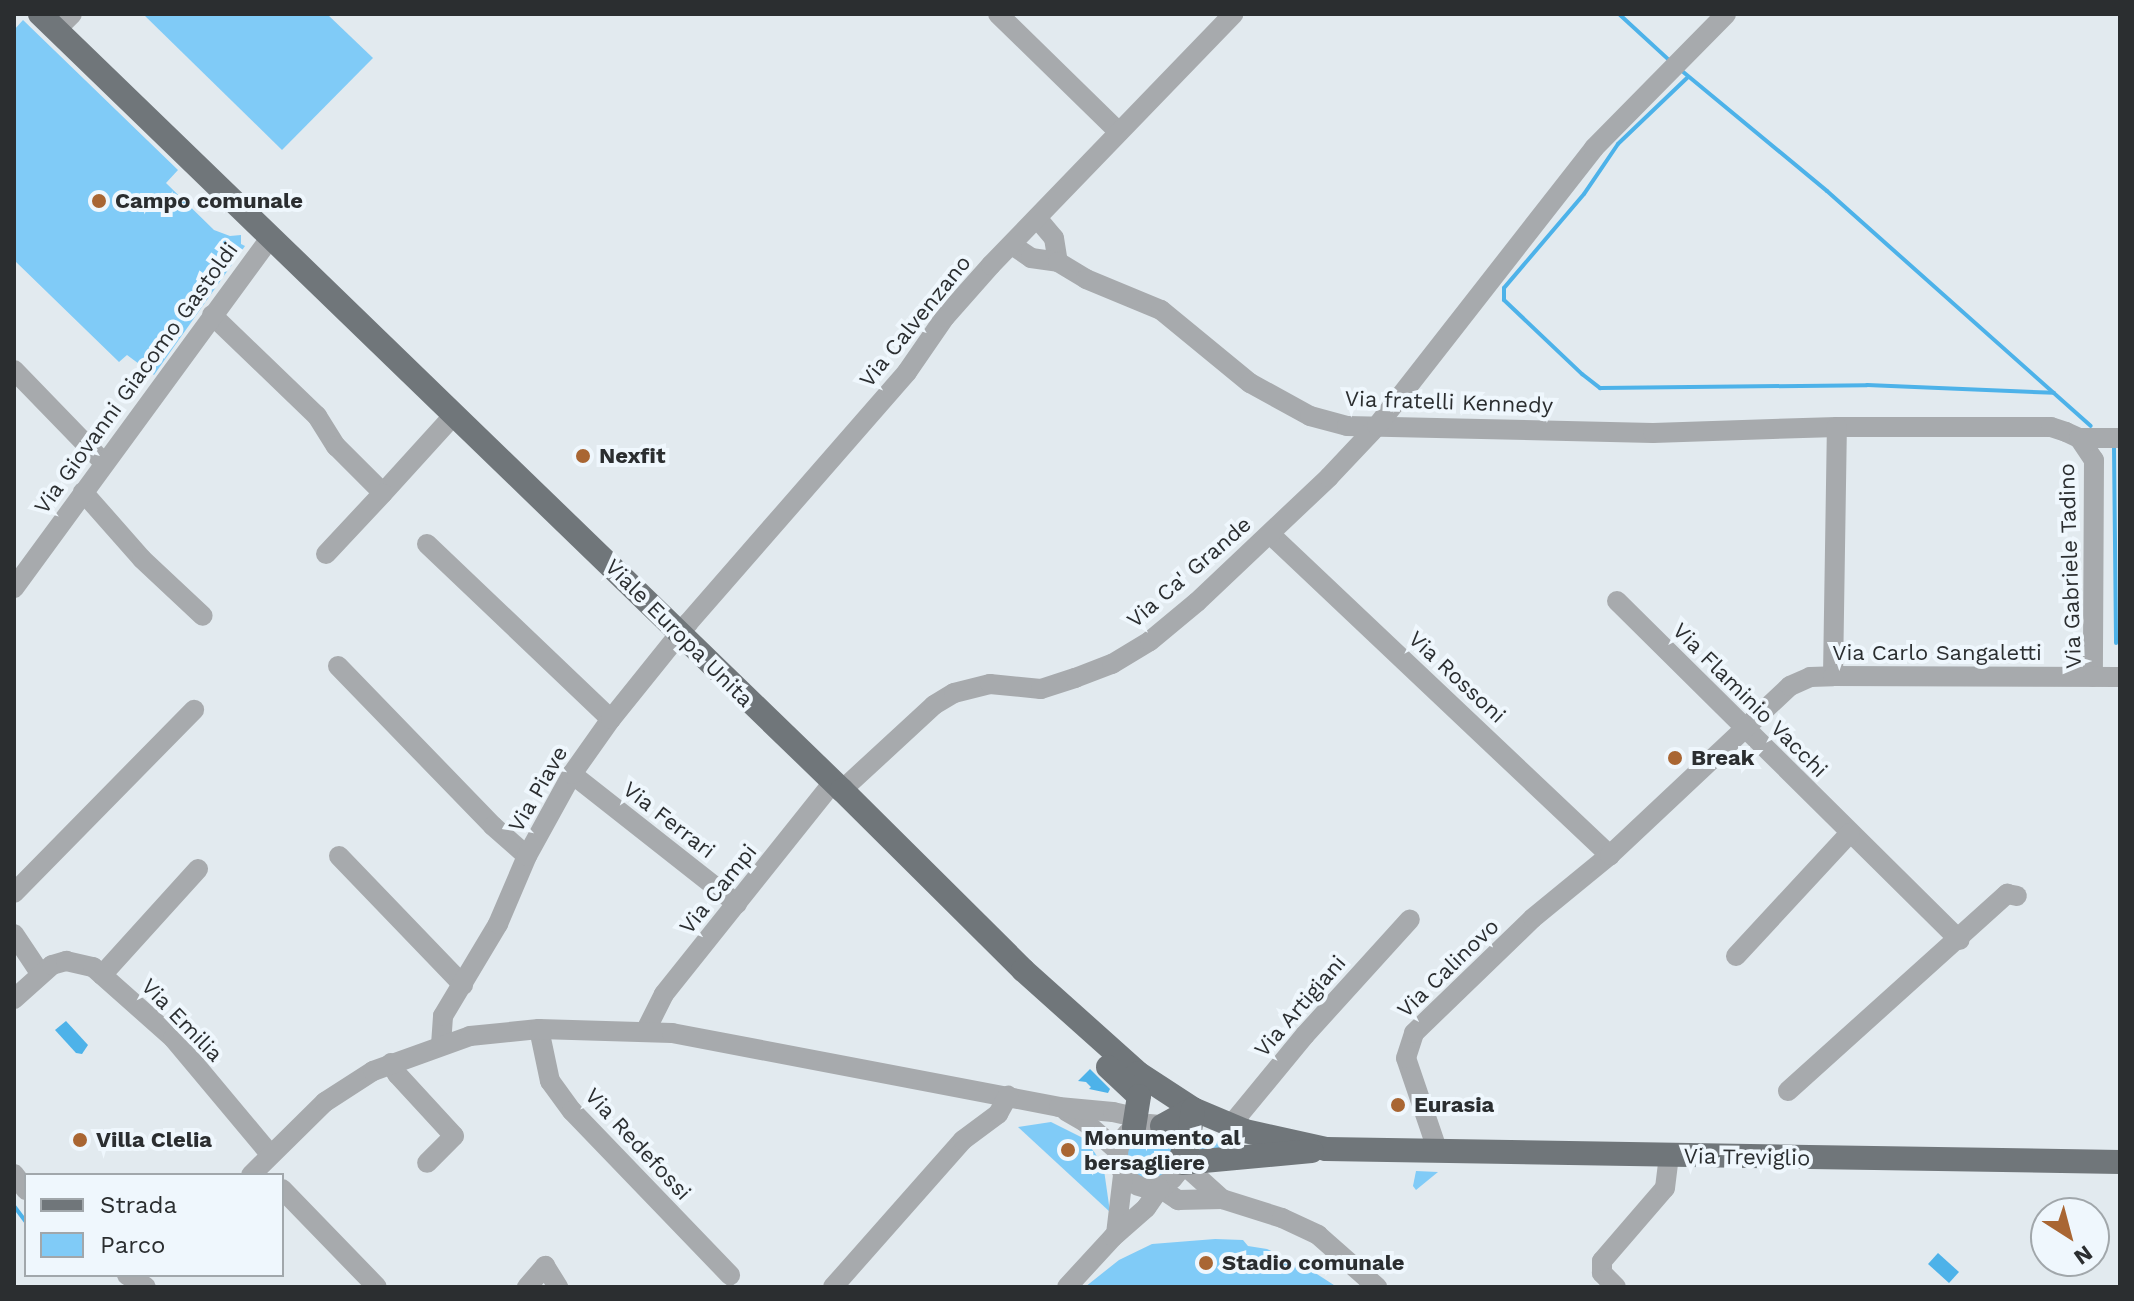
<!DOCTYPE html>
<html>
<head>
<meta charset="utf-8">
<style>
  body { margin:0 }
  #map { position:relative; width:2134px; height:1301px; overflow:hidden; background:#e2eaef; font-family:"Work Sans",sans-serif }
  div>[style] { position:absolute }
  .green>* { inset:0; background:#80cbf7 }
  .round { border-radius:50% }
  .water>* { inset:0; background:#4db2e9 }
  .stream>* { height:4px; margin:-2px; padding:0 2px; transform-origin:2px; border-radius:2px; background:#4db2e9 }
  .minor>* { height:20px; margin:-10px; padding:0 10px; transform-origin:10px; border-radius:10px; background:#a7aaad }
  .minor>.ring { margin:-10px; padding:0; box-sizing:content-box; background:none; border:20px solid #a7aaad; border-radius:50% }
  .major>* { height:24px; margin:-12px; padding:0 12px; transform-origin:12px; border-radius:12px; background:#70767a }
  .dots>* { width:22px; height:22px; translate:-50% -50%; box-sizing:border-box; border:4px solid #eff7fd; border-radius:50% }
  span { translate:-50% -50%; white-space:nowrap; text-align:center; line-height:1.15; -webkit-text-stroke:8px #eff7fd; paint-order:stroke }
  .poi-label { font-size:22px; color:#2b2e30; font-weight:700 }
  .left { translate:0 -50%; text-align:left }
  .street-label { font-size:22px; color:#2b2e30 }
  .frame { position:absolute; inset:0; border:16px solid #2b2e30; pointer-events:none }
  .legend { position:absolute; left:24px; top:1173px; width:260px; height:104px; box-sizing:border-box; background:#eff7fd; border:2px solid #a1a7ab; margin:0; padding:10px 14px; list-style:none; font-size:24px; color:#2b2e30 }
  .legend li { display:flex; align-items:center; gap:16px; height:40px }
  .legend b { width:40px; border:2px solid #a1a7ab }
  .north { position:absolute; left:2030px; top:1197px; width:80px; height:80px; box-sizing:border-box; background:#eff7fd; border:2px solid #a1a7ab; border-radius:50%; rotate:144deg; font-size:22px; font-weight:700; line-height:32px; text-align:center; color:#2b2e30 }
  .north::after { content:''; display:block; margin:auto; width:28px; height:36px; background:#a96633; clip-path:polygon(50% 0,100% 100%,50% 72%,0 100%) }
</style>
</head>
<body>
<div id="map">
  <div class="green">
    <div style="clip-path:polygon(143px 14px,327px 14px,373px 58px,282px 150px)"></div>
    <div style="clip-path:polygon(23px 20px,178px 170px,166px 183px,214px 230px,230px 236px,241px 235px,241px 244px,245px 246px,154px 375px,127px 355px,119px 362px,14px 260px,14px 30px)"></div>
    <div style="clip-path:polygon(1051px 1122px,1083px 1138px,1095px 1153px,1104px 1170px,1110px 1212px,1018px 1127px)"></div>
    <div class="round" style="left:1123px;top:1130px;width:52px;height:52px"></div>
    <div style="clip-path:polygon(1199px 1131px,1213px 1139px,1231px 1147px,1199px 1152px)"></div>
    <div style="clip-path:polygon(1416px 1171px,1438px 1172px,1416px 1190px,1413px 1186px)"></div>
    <div style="clip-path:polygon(1215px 1239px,1243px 1240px,1248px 1246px,1267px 1249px,1306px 1267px,1337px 1287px,1085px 1287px,1119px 1260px,1152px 1244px)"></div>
  </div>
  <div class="water">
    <div style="clip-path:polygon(66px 1021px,88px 1045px,82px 1054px,76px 1053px,55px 1030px)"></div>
    <div style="clip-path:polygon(1090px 1069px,1110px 1089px,1108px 1093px,1089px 1089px,1091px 1087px,1086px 1082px,1078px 1081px)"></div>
    <div style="clip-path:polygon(1938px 1253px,1959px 1272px,1949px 1283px,1928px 1264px)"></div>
  </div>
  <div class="stream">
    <div style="left:1619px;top:14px;width:67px;rotate:42.6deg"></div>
    <div style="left:1682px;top:71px;width:188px;rotate:39.6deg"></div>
    <div style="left:1827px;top:191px;width:353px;rotate:41.7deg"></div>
    <div style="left:1688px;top:77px;width:97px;rotate:136.3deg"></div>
    <div style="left:1618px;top:144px;width:60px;rotate:124.2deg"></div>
    <div style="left:1584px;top:194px;width:123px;rotate:130.4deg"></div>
    <div style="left:1504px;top:288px;width:12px;rotate:90deg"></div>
    <div style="left:1504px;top:300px;width:108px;rotate:43.5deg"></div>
    <div style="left:1582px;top:374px;width:23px;rotate:38deg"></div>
    <div style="left:1600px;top:388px;width:267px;rotate:-0.6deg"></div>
    <div style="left:1867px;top:385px;width:187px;rotate:2.4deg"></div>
    <div style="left:2114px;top:447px;width:196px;rotate:89.4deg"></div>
    <div style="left:14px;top:1206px;width:20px;rotate:53deg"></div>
  </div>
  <div class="minor">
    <div style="left:998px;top:14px;width:169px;rotate:44.3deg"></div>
    <div style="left:57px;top:29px;width:21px;rotate:-45deg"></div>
    <div style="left:1037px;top:218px;width:26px;rotate:50deg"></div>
    <div style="left:1054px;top:238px;width:24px;rotate:81deg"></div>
    <div style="left:1012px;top:245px;width:23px;rotate:34deg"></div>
    <div style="left:1031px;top:258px;width:27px;rotate:8deg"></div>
    <div style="left:1058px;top:262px;width:33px;rotate:31deg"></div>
    <div style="left:1086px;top:279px;width:81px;rotate:22.5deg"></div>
    <div style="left:1161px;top:310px;width:115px;rotate:39.4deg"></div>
    <div style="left:1250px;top:383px;width:68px;rotate:28.8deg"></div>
    <div style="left:1310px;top:416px;width:38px;rotate:15deg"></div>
    <div style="left:1347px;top:426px;width:306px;rotate:1.3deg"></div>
    <div style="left:1653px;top:433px;width:184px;rotate:-1.9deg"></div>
    <div style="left:1837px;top:427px;width:214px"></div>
    <div style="left:2051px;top:427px;width:16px;rotate:18deg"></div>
    <div style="left:2066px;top:432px;width:14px;rotate:25deg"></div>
    <div style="left:2079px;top:438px;width:27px;rotate:56deg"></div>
    <div style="left:2094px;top:460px;width:217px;rotate:90.3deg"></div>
    <div style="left:212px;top:315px;width:146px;rotate:43.9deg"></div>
    <div style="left:317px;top:416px;width:36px;rotate:58deg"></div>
    <div style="left:336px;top:446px;width:66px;rotate:45deg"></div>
    <div style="left:383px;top:493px;width:105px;rotate:-47.7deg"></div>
    <div style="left:14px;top:370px;width:129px;rotate:45.9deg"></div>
    <div style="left:2079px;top:438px;width:41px"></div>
    <div style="left:83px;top:492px;width:89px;rotate:48.6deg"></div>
    <div style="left:142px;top:559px;width:83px;rotate:43.1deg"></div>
    <div style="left:1270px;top:534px;width:468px;rotate:43.4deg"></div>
    <div style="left:427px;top:544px;width:254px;rotate:43.6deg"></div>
    <div style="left:326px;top:554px;width:83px;rotate:-46.9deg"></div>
    <div style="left:14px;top:588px;width:435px;rotate:-53.8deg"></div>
    <div style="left:1617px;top:601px;width:482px;rotate:44.7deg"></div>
    <div style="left:338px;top:666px;width:223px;rotate:45.9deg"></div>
    <div style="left:493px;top:826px;width:45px;rotate:41.4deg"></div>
    <div style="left:1833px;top:676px;width:249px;rotate:-89.1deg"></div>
    <div style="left:572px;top:774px;width:210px;rotate:38.2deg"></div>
    <div style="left:842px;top:790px;width:125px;rotate:-42.7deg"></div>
    <div style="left:934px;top:705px;width:23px;rotate:-31deg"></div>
    <div style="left:954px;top:693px;width:37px;rotate:-14deg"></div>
    <div style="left:990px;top:684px;width:51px;rotate:5.6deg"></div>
    <div style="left:1041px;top:689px;width:36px;rotate:-18deg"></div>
    <div style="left:1075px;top:678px;width:40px;rotate:-21deg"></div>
    <div style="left:1112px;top:664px;width:44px;rotate:-31.2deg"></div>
    <div style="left:1150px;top:641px;width:61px;rotate:-39.7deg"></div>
    <div style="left:1197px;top:602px;width:182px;rotate:-43.4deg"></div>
    <div style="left:1329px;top:477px;width:70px;rotate:-46.7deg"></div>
    <div style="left:1377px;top:426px;width:353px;rotate:-52deg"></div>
    <div style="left:1594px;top:148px;width:188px;rotate:-45.4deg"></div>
    <div style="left:339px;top:856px;width:179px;rotate:46.1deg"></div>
    <div style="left:14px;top:893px;width:257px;rotate:-45.5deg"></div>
    <div style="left:14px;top:934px;width:47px;rotate:56.3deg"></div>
    <div style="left:1736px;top:956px;width:168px;rotate:-47.2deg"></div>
    <div style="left:102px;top:975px;width:143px;rotate:-47.8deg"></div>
    <div style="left:14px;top:999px;width:51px;rotate:-41.8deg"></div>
    <div style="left:52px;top:965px;width:15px;rotate:-16deg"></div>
    <div style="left:66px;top:961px;width:28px;rotate:13deg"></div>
    <div style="left:93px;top:967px;width:107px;rotate:41.6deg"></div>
    <div style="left:173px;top:1038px;width:151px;rotate:50.1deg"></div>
    <div style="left:539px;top:1029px;width:53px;rotate:78.1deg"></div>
    <div style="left:550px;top:1081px;width:37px;rotate:54deg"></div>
    <div style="left:572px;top:1111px;width:228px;rotate:46.1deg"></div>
    <div style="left:646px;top:1030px;width:40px;rotate:-63.4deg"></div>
    <div style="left:664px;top:994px;width:271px;rotate:-51.4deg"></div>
    <div style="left:441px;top:1045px;width:29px;rotate:-86deg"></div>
    <div style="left:443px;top:1016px;width:107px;rotate:-59.1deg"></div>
    <div style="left:498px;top:924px;width:74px;rotate:-66.9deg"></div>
    <div style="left:527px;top:856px;width:94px;rotate:-61.2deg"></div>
    <div style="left:572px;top:774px;width:67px;rotate:-54.7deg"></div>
    <div style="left:611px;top:719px;width:124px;rotate:-51.2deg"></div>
    <div style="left:689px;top:622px;width:332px;rotate:-48.9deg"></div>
    <div style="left:907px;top:372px;width:67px;rotate:-55.4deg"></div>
    <div style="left:945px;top:317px;width:69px;rotate:-48.5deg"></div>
    <div style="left:991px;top:265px;width:349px;rotate:-46deg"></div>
    <div style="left:391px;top:1063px;width:13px;rotate:61deg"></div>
    <div style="left:397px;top:1074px;width:84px;rotate:47.4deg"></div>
    <div style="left:454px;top:1136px;width:38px;rotate:135deg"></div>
    <div style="left:1788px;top:1091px;width:295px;rotate:-42deg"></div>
    <div style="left:2007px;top:894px;width:10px;rotate:11deg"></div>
    <div style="left:1066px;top:1111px;width:22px;rotate:30deg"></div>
    <div style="left:1085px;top:1122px;width:44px;rotate:41.3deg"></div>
    <div class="ring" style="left:1118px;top:1124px;width:44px;height:44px"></div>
    <div style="left:1230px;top:1126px;width:118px;rotate:-50.5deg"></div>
    <div style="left:1305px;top:1035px;width:156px;rotate:-47.8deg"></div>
    <div style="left:1438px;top:1152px;width:99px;rotate:-108.8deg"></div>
    <div style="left:1406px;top:1058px;width:26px;rotate:-72deg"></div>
    <div style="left:1414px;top:1033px;width:165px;rotate:-44deg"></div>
    <div style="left:1533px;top:918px;width:99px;rotate:-39.3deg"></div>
    <div style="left:1610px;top:855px;width:247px;rotate:-43.2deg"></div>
    <div style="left:1790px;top:686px;width:22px;rotate:-24deg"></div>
    <div style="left:1810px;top:677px;width:23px;rotate:-2deg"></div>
    <div style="left:1833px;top:676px;width:287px;rotate:0.2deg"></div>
    <div style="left:1182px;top:1163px;width:54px;rotate:42deg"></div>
    <div style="left:1222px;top:1199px;width:63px;rotate:17.6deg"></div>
    <div style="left:1282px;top:1218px;width:40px;rotate:25deg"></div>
    <div style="left:1318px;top:1235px;width:79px;rotate:41.4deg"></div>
    <div style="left:14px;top:1174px;width:20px;rotate:53deg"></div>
    <div style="left:251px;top:1175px;width:104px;rotate:-44.6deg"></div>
    <div style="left:325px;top:1102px;width:57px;rotate:-32.9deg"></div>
    <div style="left:373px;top:1071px;width:103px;rotate:-19.8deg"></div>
    <div style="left:470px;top:1036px;width:69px;rotate:-5.8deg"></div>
    <div style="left:539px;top:1029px;width:133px;rotate:1.7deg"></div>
    <div style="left:672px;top:1033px;width:394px;rotate:10.8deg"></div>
    <div style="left:1059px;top:1107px;width:54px;rotate:5.3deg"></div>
    <div style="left:1113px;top:1112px;width:17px;rotate:13deg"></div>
    <div style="left:1130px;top:1116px;width:16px;rotate:35deg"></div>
    <div style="left:1160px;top:1188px;width:22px;rotate:34deg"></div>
    <div style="left:1178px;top:1200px;width:44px;rotate:-1.3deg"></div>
    <div style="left:282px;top:1189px;width:136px;rotate:45.9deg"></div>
    <div style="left:1116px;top:1234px;width:59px;rotate:-83.2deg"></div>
    <div style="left:127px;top:1275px;width:22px;rotate:32deg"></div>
    <div style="left:527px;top:1287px;width:28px;rotate:-49deg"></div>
    <div style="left:545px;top:1266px;width:25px;rotate:58deg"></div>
    <div style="left:833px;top:1287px;width:196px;rotate:-48.5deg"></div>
    <div style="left:963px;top:1140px;width:44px;rotate:-36.6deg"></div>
    <div style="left:998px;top:1114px;width:21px;rotate:-61deg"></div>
    <div style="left:1067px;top:1287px;width:68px;rotate:-47.4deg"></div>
    <div style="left:1113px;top:1237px;width:44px;rotate:-41.3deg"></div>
    <div style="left:1146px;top:1208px;width:24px;rotate:-55deg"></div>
    <div style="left:1616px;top:1287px;width:20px;rotate:-135deg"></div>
    <div style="left:1602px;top:1273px;width:12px;rotate:-90deg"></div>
    <div style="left:1602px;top:1261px;width:96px;rotate:-49.2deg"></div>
    <div style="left:1665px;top:1188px;width:32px;rotate:-83deg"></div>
  </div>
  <div class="major">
    <div style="left:40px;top:14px;width:1116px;rotate:44.06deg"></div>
    <div style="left:842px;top:790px;width:255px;rotate:44.8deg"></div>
    <div style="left:1023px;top:970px;width:154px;rotate:41.8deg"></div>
    <div style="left:1138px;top:1073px;width:66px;rotate:33.2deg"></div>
    <div style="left:1193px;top:1109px;width:56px;rotate:22.9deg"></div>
    <div style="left:1245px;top:1131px;width:83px;rotate:12.5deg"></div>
    <div style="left:1326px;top:1149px;width:794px;rotate:0.94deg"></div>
    <div style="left:1108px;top:1067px;width:42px;rotate:43.1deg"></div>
    <div style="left:1139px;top:1096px;width:32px;rotate:99deg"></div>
    <div style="left:1162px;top:1126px;width:35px;rotate:-29deg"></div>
    <div style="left:1182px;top:1154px;width:11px;rotate:-56deg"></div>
    <div style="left:1188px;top:1145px;width:36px;rotate:-82deg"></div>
    <div style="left:1182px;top:1163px;width:130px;rotate:-5.3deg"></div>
  </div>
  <div class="dots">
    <div style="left:99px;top:201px;background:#a96633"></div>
    <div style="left:583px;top:456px;background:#a96633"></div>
    <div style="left:1675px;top:758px;background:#a96633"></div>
    <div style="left:1398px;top:1105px;background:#a96633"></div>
    <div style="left:80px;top:1140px;background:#a96633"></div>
    <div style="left:1068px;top:1150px;background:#a96633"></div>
    <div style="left:1206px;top:1263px;background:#a96633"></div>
  </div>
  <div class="poi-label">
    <span class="left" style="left:115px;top:201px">Campo comunale</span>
    <span class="left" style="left:599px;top:456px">Nexfit</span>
    <span class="left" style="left:1691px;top:758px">Break</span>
    <span class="left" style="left:1414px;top:1105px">Eurasia</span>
    <span class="left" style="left:1084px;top:1150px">Monumento al<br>bersagliere</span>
    <span class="left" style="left:96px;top:1140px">Villa Clelia</span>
    <span class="left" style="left:1222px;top:1263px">Stadio comunale</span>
  </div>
  <div class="street-label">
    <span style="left:915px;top:321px;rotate:-51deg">Via Calvenzano</span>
    <span style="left:136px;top:378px;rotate:-54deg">Via Giovanni Giacomo Gastoldi</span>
    <span style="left:1449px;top:402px;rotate:2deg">Via fratelli Kennedy</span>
    <span style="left:2070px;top:566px;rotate:-92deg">Via Gabriele Tadino</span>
    <span style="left:1189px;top:572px;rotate:-41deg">Via Ca' Grande</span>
    <span style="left:679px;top:633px;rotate:45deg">Viale Europa Unita</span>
    <span style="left:1937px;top:653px">Via Carlo Sangaletti</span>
    <span style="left:1457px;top:677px;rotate:43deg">Via Rossoni</span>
    <span style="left:1750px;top:700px;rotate:45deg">Via Flaminio Vacchi</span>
    <span style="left:538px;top:789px;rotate:-60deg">Via Piave</span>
    <span style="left:669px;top:820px;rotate:38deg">Via Ferrari</span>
    <span style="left:718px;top:889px;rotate:-51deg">Via Campi</span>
    <span style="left:1448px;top:968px;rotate:-44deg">Via Calinovo</span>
    <span style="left:1300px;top:1006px;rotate:-49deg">Via Artigiani</span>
    <span style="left:182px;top:1020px;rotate:46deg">Via Emilia</span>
    <span style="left:638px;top:1144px;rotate:47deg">Via Redefossi</span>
    <span style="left:1747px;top:1157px;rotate:1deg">Via Treviglio</span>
  </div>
  <div class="frame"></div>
  <ul class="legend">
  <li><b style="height:10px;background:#70767a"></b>Strada</li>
  <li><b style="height:22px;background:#80cbf7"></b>Parco</li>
  </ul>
  <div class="north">N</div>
</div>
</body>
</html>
